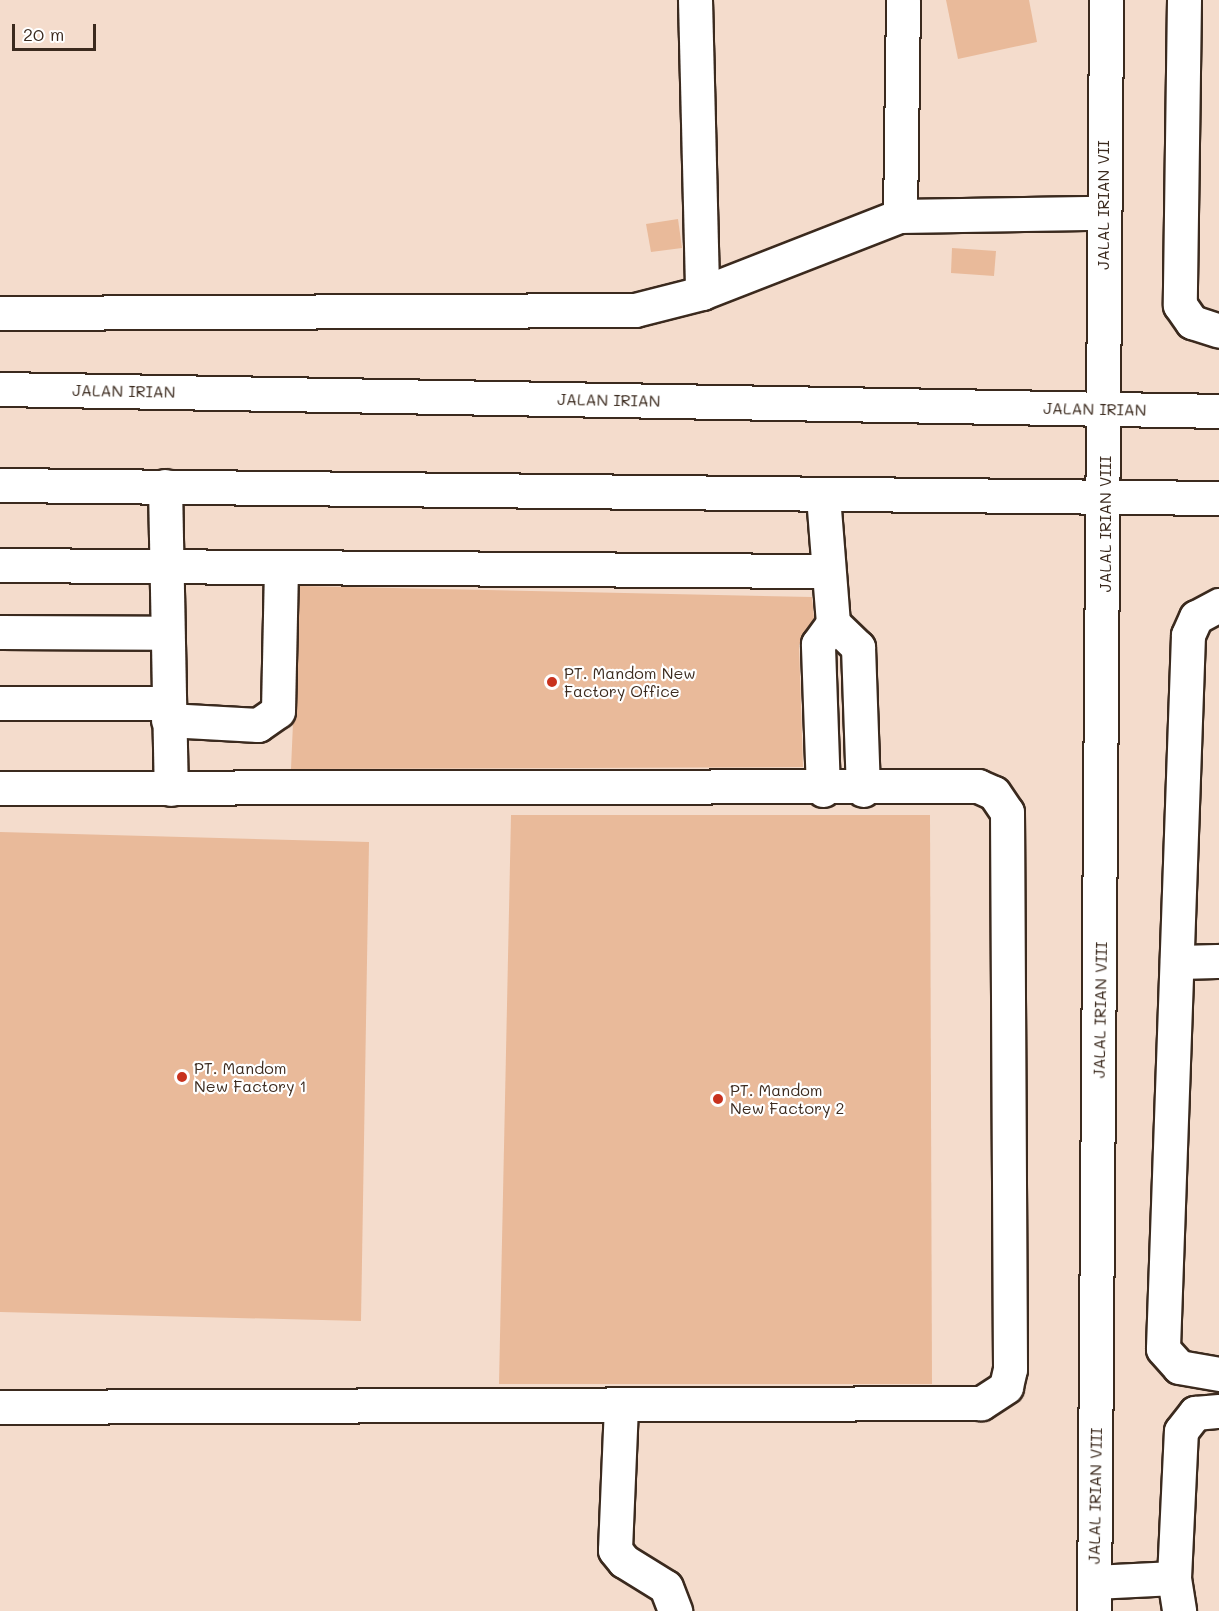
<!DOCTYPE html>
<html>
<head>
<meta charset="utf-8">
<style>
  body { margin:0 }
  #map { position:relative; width:1219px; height:1611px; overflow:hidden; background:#f8eae1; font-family:Mali,sans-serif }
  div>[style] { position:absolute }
  .built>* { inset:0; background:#f4dccc }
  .building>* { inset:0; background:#e9ba9a }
  .roads { filter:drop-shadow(2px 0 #3b2a1e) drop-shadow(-2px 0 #3b2a1e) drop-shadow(0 2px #3b2a1e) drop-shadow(0 -2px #3b2a1e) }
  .minor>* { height:33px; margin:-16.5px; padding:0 16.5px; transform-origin:16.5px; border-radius:16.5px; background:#fff }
  .dots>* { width:16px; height:16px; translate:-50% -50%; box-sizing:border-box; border:3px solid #fff; border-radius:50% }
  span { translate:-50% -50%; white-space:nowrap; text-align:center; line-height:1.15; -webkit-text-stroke:4.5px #fff; paint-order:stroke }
  .street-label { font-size:16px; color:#3b2a1e }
  .poi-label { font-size:16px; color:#3b2a1e }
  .left { translate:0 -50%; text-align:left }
  .scale { position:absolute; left:12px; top:24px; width:84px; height:27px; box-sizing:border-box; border:3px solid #3b2a1e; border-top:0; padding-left:8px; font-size:18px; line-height:21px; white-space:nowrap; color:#3b2a1e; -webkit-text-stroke:4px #fff; paint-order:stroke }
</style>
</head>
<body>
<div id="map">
  <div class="built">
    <div style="clip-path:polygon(0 0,1219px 0,1219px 1611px,0 1611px)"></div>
  </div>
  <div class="building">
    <div style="clip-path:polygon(946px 0,1029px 0,1037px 42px,958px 59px)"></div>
    <div style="clip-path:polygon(678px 219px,682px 248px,651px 252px,646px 224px)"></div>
    <div style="clip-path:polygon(952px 248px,996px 251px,994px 276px,951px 273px)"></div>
    <div style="clip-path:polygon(299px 586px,812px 597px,814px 618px,799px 645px,803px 767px,291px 769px)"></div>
    <div style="clip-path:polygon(511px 815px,930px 815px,932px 1384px,499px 1384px)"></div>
    <div style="clip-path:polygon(0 832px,369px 842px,361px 1321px,0 1312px)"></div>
  </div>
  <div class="roads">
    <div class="minor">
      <div style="left:695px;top:0;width:293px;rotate:88.6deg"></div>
      <div style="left:1184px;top:0;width:305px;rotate:90.8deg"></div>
      <div style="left:1180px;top:305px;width:21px;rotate:55deg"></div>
      <div style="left:1192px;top:322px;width:28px;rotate:18deg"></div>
      <div style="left:900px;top:216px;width:201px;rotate:-0.9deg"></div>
      <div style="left:0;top:313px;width:635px;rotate:-0.27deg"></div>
      <div style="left:635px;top:310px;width:69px;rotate:-14.2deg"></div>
      <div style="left:702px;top:293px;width:212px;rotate:-21.3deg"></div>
      <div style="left:900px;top:216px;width:216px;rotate:-89.2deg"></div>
      <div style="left:0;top:389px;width:1219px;rotate:1.03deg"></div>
      <div style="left:0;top:485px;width:1219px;rotate:0.61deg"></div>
      <div style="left:165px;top:486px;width:303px;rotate:88.9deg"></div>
      <div style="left:823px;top:496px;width:127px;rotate:85.5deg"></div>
      <div style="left:833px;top:623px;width:35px;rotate:44deg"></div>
      <div style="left:858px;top:647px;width:143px;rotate:88deg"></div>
      <div style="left:0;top:565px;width:826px;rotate:0.42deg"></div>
      <div style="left:1219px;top:605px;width:26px;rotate:152deg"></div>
      <div style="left:1196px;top:617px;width:20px;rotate:114deg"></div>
      <div style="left:1188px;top:635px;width:714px;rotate:92.01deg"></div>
      <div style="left:1163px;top:1349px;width:24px;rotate:48deg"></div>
      <div style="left:1179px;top:1367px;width:41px;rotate:9.9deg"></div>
      <div style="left:0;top:632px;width:165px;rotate:0.3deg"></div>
      <div style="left:0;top:703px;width:168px"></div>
      <div style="left:168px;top:720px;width:90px;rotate:3.2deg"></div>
      <div style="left:258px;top:725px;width:24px;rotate:-35deg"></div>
      <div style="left:278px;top:711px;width:144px;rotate:-88.8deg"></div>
      <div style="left:0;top:788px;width:978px;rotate:-0.12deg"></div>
      <div style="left:978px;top:786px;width:17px;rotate:24deg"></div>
      <div style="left:994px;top:793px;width:23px;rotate:56deg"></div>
      <div style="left:1007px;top:812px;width:557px;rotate:89.69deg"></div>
      <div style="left:1010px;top:1369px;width:18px;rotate:103deg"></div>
      <div style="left:1006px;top:1387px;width:30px;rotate:147deg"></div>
      <div style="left:981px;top:1403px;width:981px;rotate:179.77deg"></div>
      <div style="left:823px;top:790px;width:146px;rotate:-92deg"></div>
      <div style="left:818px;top:644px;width:26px;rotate:-54deg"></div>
      <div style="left:1177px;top:962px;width:42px;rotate:-1.4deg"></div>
      <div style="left:621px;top:1406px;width:144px;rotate:92.4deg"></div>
      <div style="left:615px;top:1550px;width:14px;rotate:51deg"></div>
      <div style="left:624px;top:1561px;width:49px;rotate:31.8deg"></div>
      <div style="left:666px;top:1587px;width:26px;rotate:69deg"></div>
      <div style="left:1174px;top:1578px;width:147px;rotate:-87.3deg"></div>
      <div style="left:1181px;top:1431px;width:23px;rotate:-52deg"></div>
      <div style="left:1195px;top:1413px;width:24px;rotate:-5deg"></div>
      <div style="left:1094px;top:1582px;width:80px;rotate:-2.9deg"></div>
      <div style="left:1174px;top:1578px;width:33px;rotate:81deg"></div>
      <div style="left:1094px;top:1611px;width:1611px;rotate:-89.57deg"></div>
    </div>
  </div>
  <div class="dots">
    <div style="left:552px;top:682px;background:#c8321e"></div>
    <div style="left:182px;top:1077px;background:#c8321e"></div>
    <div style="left:718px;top:1099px;background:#c8321e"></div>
  </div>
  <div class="street-label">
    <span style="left:1103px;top:205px;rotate:-90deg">JALAL IRIAN VII</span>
    <span style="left:124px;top:391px;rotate:1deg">JALAN IRIAN</span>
    <span style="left:609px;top:400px;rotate:1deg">JALAN IRIAN</span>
    <span style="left:1095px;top:409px;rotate:1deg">JALAN IRIAN</span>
    <span style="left:1105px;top:524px;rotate:-90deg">JALAL IRIAN VIII</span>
    <span style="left:1100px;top:1010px;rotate:-89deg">JALAL IRIAN VIII</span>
    <span style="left:1095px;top:1496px;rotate:-89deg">JALAL IRIAN VIII</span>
  </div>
  <div class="poi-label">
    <span class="left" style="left:564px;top:682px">PT. Mandom New<br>Factory Office</span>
    <span class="left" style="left:194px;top:1077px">PT. Mandom<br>New Factory 1</span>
    <span class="left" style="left:730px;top:1099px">PT. Mandom<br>New Factory 2</span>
  </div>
  <div class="scale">20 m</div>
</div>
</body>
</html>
